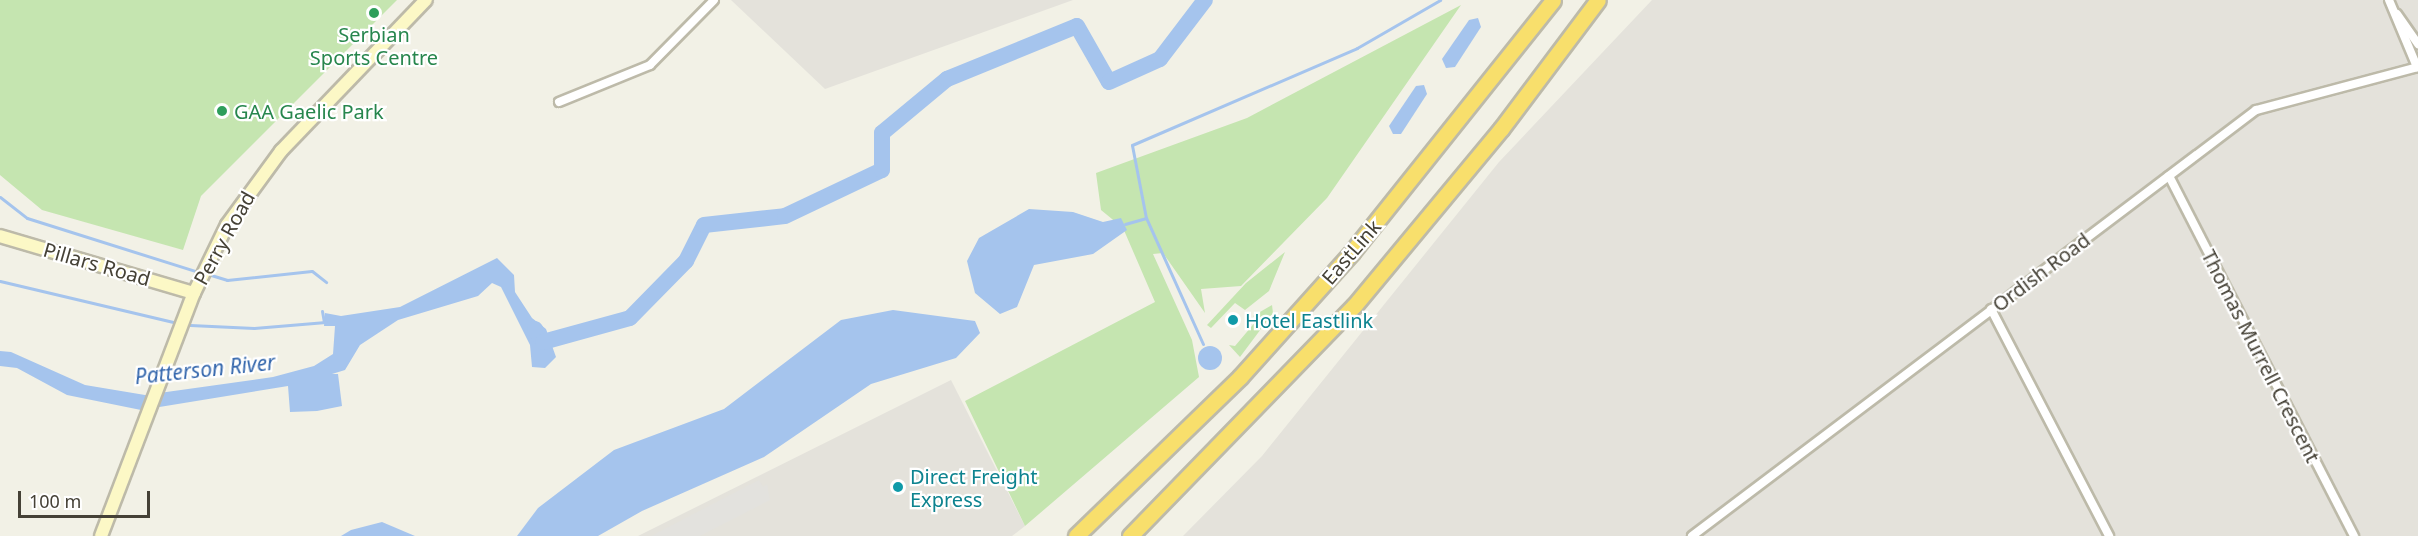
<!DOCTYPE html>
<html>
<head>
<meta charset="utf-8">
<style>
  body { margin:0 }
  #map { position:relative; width:2418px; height:536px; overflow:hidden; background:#f2f1e6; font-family:"Noto Sans",sans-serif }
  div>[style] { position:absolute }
  .industrial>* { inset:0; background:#e4e2db }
  .green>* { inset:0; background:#c5e5b0 }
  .parking>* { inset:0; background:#e3e2de }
  .water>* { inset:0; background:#a5c4ed }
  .round { border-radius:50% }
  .stream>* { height:3px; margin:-1.5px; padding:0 1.5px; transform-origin:1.5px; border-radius:1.5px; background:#a5c4ed }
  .river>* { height:16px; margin:-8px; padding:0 8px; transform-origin:8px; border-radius:8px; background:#a5c4ed }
  .roads { filter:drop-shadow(2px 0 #bdbaa9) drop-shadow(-2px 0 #bdbaa9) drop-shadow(0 2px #bdbaa9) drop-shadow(0 -2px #bdbaa9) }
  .street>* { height:8px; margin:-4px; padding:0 4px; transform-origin:4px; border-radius:4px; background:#fff }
  .secondary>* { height:12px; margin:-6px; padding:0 6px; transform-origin:6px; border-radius:6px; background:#fcf8c6 }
  .highway>* { height:15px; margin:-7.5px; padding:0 7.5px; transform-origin:7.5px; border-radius:7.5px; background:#f8df6c }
  .dots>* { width:16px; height:16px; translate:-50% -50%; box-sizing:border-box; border:3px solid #fff; border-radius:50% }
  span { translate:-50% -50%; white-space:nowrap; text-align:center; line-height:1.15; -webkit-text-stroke:4.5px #fff; paint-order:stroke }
  .leisure-label { font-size:20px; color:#27864d }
  .left { translate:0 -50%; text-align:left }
  .street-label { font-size:20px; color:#454136 }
  .culture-label { font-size:20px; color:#0d838f }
  .water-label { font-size:21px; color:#3366ac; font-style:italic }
  .scale { position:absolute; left:18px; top:491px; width:132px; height:27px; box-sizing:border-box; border:3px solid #454136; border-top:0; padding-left:8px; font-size:18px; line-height:21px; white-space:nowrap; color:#454136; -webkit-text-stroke:4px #fff; paint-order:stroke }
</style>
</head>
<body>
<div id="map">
  <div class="industrial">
    <div style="clip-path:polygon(731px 0,1073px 0,825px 89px)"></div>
    <div style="clip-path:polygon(1652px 0,2418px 0,2418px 536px,1183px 536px,1262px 456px,1499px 162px)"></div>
    <div style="clip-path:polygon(951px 380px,1025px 526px,1012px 536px,638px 536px)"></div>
  </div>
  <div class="green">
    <div style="clip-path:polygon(0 0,397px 0,201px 196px,183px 250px,42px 210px,0 175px)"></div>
    <div style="clip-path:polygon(1461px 5px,1327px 198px,1241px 286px,1201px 289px,1205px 313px,1163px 253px,1153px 254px,1192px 340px,1199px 377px,1025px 526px,965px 401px,1155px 302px,1123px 228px,1101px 210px,1096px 173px,1247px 118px)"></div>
    <div style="clip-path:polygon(1285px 252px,1269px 291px,1245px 310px,1235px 303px,1211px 328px,1207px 325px,1246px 283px)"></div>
    <div style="clip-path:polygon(1272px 305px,1273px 313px,1240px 357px,1229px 345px,1235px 346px,1257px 320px,1253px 316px)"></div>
  </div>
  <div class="parking">
    <div style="clip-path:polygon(759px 480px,763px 487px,767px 484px,770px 500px,700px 536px,651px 536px)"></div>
  </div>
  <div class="water">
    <div style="clip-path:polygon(1478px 18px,1481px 27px,1455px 67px,1446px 68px,1442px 59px,1469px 20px)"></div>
    <div style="clip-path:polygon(1424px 85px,1427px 94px,1401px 134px,1393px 134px,1389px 126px,1416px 86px)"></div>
    <div style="clip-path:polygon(1029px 209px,1073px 212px,1103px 222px,1121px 218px,1127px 230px,1093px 254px,1034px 265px,1017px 307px,1000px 314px,975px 293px,967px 261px,979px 238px)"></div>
    <div style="clip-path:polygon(497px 258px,514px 275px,515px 292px,532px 318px,546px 329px,556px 357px,545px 368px,532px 367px,530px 345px,501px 287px,492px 283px,478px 296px,398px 320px,360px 345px,345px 370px,332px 374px,338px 374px,342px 406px,317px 411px,290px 412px,288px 386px,141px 410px,67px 395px,17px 368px,0 366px,0 351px,11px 352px,85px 385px,145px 395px,273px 377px,314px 366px,333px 354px,335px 326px,324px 326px,325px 313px,341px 316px,400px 307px)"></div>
    <div style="clip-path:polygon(893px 310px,975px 321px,980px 333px,956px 358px,871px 384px,764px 457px,642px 511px,598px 536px,517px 536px,538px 508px,614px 450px,724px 409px,841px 320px)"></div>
    <div class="round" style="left:1198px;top:346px;width:24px;height:24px"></div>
    <div style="clip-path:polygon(382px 522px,415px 536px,341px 536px,351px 530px)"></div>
  </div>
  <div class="stream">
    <div style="left:0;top:197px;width:34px;rotate:38deg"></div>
    <div style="left:27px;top:218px;width:176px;rotate:17.5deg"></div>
    <div style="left:1125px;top:224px;width:22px;rotate:-16deg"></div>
    <div style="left:211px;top:275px;width:17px;rotate:17deg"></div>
    <div style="left:227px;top:280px;width:85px;rotate:-6deg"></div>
    <div style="left:312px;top:271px;width:18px;rotate:38deg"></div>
    <div style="left:0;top:281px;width:179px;rotate:13.3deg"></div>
    <div style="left:322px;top:311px;width:11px;rotate:80deg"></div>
    <div style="left:190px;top:325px;width:64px;rotate:2.7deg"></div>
    <div style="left:254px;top:328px;width:72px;rotate:-4.8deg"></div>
    <div style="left:1203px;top:344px;width:138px;rotate:-114.3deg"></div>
    <div style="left:1146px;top:218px;width:74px;rotate:-100.9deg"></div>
    <div style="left:1132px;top:145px;width:245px;rotate:-23.3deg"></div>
    <div style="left:1357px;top:48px;width:96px;rotate:-30deg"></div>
  </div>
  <div class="river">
    <div style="left:535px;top:329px;width:15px;rotate:58deg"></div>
    <div style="left:543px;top:342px;width:90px;rotate:-15.4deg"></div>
    <div style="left:630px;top:318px;width:80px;rotate:-45.5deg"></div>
    <div style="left:686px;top:261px;width:40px;rotate:-63.4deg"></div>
    <div style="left:704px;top:225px;width:81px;rotate:-6.3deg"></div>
    <div style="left:785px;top:216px;width:107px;rotate:-25.4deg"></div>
    <div style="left:882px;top:170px;width:37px;rotate:-90deg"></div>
    <div style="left:882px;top:133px;width:85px;rotate:-39.7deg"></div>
    <div style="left:947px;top:79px;width:140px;rotate:-22.2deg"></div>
    <div style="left:1077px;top:26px;width:64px;rotate:60.3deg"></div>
    <div style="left:1109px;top:82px;width:56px;rotate:-24.3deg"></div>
    <div style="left:1160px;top:59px;width:74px;rotate:-52.7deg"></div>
  </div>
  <div class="roads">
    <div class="street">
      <div style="left:2389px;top:0;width:73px;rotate:67.3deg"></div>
      <div style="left:2397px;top:14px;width:37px;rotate:55deg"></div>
      <div style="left:559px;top:102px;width:98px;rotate:-22.1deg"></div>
      <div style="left:650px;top:65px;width:91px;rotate:-45.4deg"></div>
      <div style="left:2169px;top:176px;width:405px;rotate:62.8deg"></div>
      <div style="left:1991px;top:309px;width:256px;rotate:62.5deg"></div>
      <div style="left:1692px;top:536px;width:707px;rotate:-37.06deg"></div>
      <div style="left:2256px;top:110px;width:168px;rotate:-14.9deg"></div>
    </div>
    <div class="secondary">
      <div style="left:0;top:236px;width:202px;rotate:16.4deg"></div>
      <div style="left:101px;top:536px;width:260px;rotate:-69.1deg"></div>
      <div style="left:194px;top:293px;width:76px;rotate:-64.1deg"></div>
      <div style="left:227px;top:225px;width:92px;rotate:-53.9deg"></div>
      <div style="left:281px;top:151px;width:209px;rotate:-46.2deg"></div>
    </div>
    <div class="highway">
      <div style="left:1076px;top:536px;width:228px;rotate:-44.1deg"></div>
      <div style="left:1240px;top:377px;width:168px;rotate:-48.1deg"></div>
      <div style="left:1352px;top:252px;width:322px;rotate:-51.4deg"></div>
      <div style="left:1130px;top:536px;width:321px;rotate:-45.8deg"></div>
      <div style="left:1354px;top:306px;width:230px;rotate:-50.3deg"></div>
      <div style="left:1501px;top:129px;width:161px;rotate:-53.1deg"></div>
    </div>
  </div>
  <div class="dots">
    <div style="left:374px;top:13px;background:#2e9e5b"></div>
    <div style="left:222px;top:111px;background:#2e9e5b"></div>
    <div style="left:1233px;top:320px;background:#0f9aa8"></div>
    <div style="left:898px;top:487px;background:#0f9aa8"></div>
  </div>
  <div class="leisure-label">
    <span style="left:374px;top:46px">Serbian<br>Sports Centre</span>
    <span class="left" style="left:234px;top:111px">GAA Gaelic Park</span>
  </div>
  <div class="street-label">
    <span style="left:224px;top:238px;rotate:-61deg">Perry Road</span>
    <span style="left:1351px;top:252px;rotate:-49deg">EastLink</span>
    <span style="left:97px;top:264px;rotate:16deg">Pillars Road</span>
    <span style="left:2041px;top:272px;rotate:-37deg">Ordish Road</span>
    <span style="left:2261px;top:356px;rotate:63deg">Thomas Murrell Crescent</span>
  </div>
  <div class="culture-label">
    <span class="left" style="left:1245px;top:320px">Hotel Eastlink</span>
    <span class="left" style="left:910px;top:488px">Direct Freight<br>Express</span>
  </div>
  <div class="water-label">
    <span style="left:205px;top:369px;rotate:-6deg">Patterson River</span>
  </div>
  <div class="scale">100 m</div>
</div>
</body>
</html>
